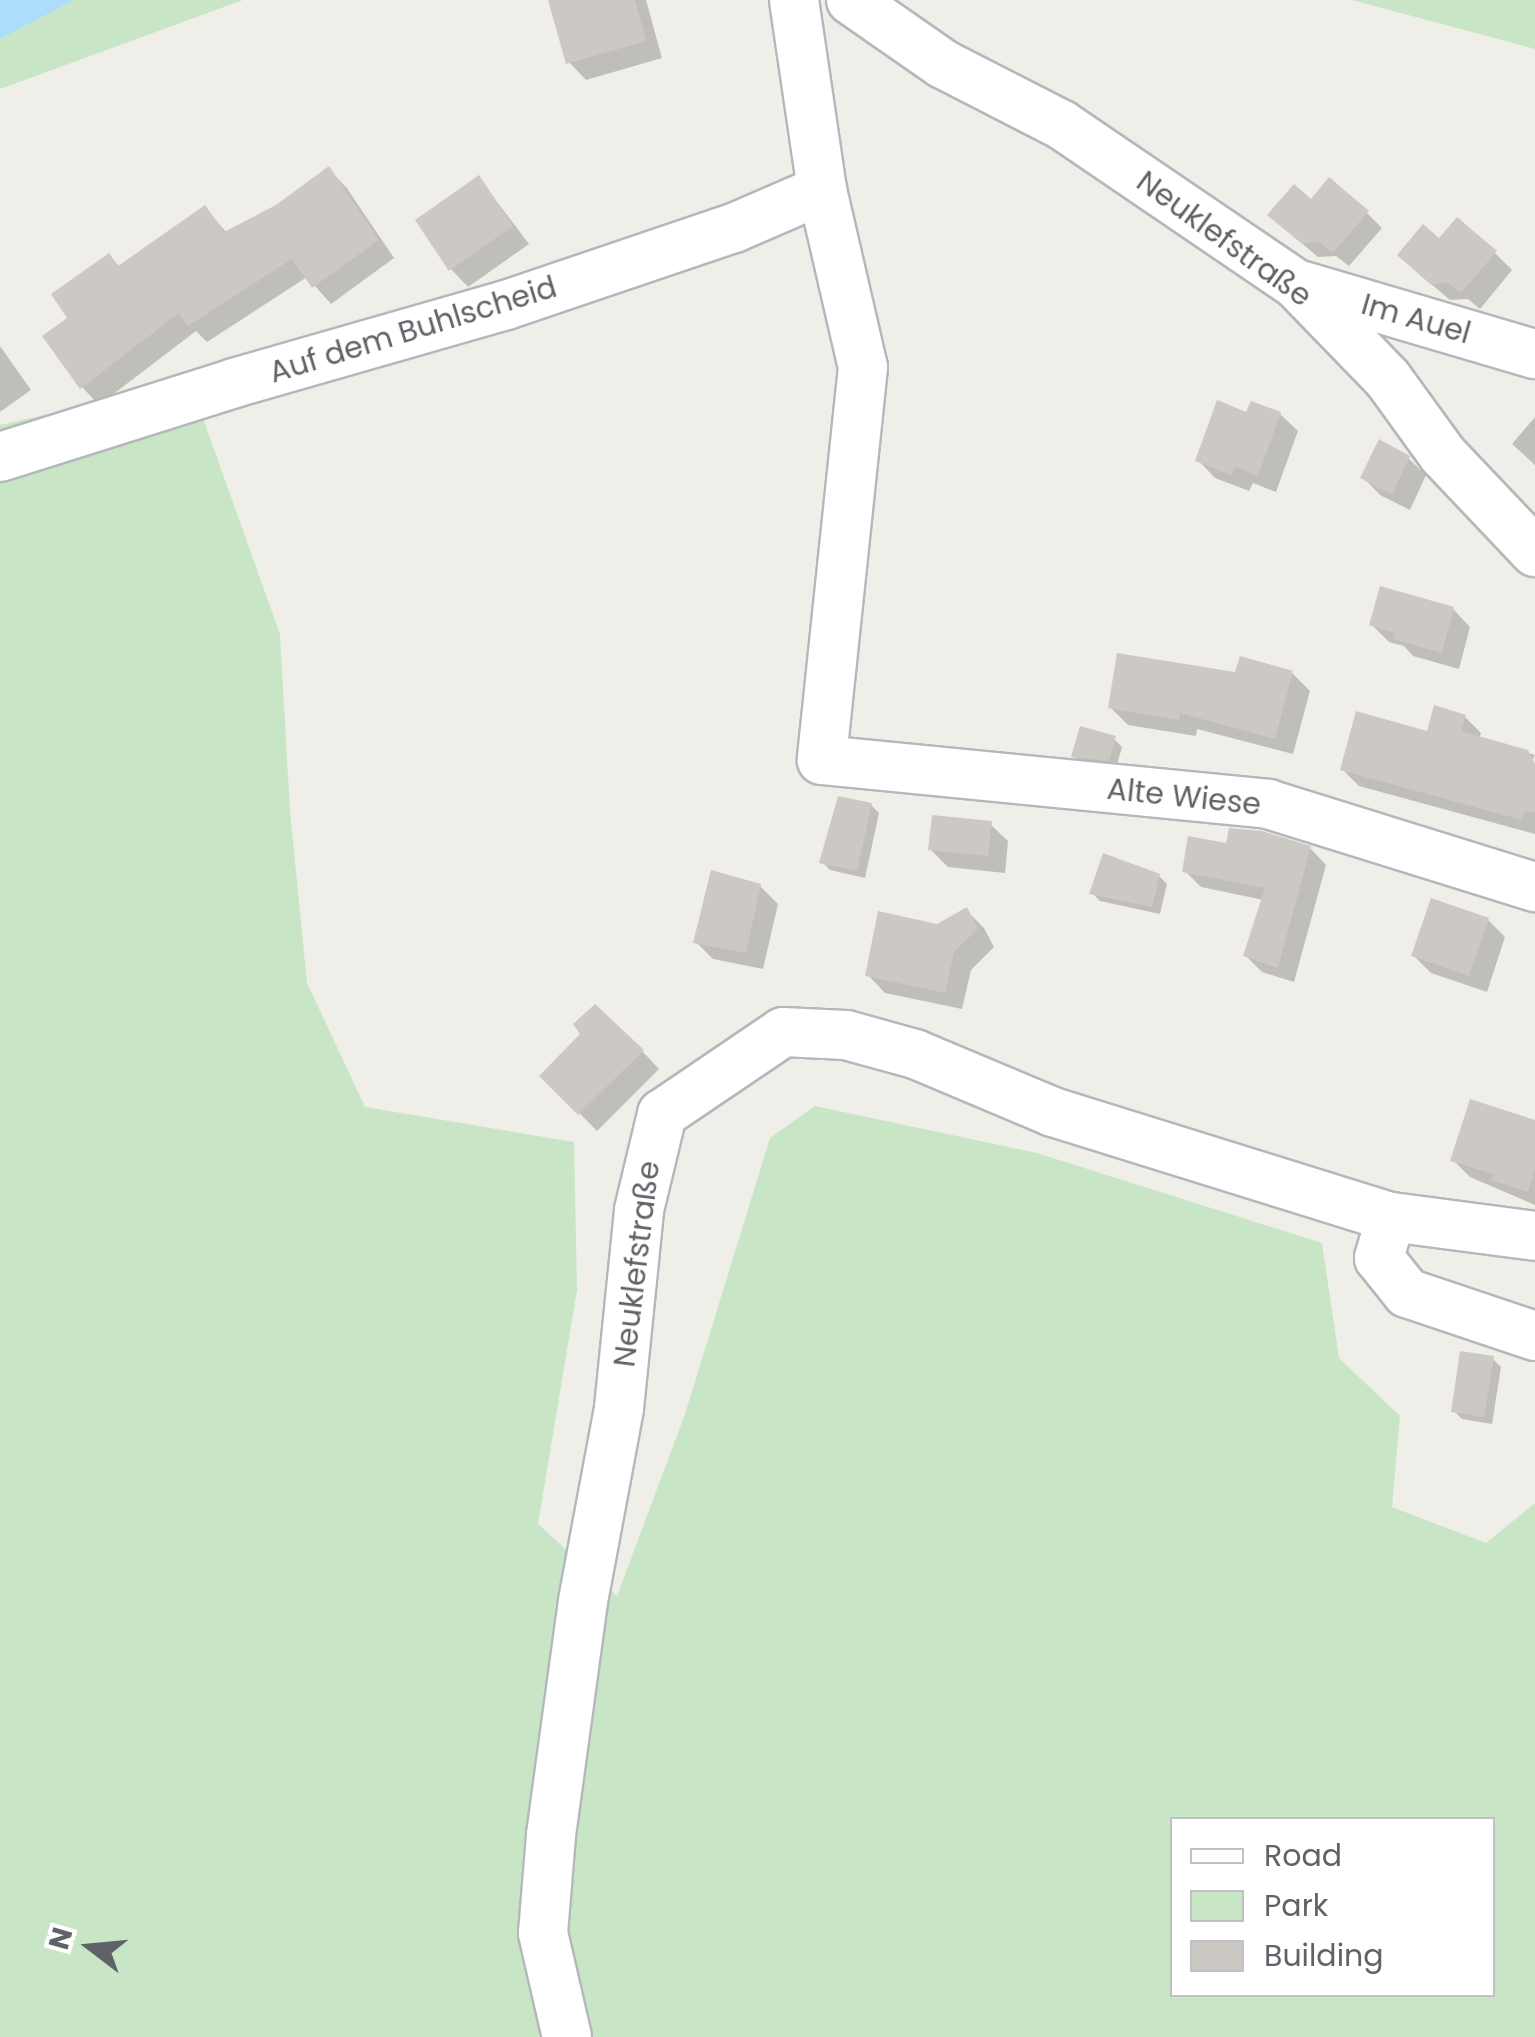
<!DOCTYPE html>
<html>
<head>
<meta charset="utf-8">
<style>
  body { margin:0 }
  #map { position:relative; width:1535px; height:2037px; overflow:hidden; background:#f0eee8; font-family:Poppins,sans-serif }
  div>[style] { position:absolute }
  .green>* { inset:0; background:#c8e6c6 }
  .water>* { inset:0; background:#aeddfb }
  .shadow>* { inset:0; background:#0003 }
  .building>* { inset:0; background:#ccc9c4 }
  .roads { filter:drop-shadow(2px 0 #b5b8bb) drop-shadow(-2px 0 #b5b8bb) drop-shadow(0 2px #b5b8bb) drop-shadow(0 -2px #b5b8bb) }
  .minor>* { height:48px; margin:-24px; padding:0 24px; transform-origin:24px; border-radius:24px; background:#fff }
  span { translate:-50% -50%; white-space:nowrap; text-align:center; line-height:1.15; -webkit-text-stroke:10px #fff; paint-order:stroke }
  .street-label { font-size:30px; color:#5f6367 }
  .legend { position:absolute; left:1170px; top:1817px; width:325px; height:180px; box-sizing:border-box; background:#fff; border:2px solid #bfc1c2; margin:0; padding:12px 18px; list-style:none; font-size:30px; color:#5f6367 }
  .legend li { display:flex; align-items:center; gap:20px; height:50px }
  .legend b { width:50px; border:2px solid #bfc1c2 }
  .north { position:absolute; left:40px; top:1897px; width:100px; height:100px; -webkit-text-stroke:8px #fff; paint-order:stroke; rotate:286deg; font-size:28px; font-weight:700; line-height:40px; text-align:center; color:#5f6367 }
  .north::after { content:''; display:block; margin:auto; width:35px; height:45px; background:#5f6367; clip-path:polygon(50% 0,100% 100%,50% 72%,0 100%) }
</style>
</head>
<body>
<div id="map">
  <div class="green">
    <div style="clip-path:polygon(0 0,243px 0,0 89px)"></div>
    <div style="clip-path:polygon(1352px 0,1535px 0,1535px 49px)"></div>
    <div style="clip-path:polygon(evenodd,190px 382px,280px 634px,290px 811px,307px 983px,365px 1107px,574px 1142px,577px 1290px,538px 1524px,617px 1596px,685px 1414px,770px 1138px,815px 1106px,1037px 1153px,1322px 1243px,1339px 1358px,1400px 1416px,1392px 1507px,1486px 1543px,1535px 1503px,1535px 2037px,0 2037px,0 425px,190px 382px,1172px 1820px,1492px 1820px,1492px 1994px,1172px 1994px,1172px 1820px)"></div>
  </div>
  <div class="water">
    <div style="clip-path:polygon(0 0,74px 0,0 39px)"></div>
  </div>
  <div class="shadow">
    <div style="clip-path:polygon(567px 0,646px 0,662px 58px,586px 80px,569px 62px)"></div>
    <div style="clip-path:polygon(328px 169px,346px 187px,394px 258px,331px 304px,307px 277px,207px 342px,196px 331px,99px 405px,82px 387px,71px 318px,109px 256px,120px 267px,205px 208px,227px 233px,277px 207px)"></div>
    <div style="clip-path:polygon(479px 178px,529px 244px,468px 287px,451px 269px)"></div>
    <div style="clip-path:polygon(1311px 202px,1367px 213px,1382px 228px,1349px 266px,1336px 256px,1318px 257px,1286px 230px)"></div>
    <div style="clip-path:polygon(1439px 242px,1495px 253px,1512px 270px,1480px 309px,1468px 299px,1450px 300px,1417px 272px)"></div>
    <div style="clip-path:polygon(0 346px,31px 390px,0 412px)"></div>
    <div style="clip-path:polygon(1280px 414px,1298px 431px,1276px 492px,1253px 483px,1249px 491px,1215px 478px,1198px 460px,1247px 415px)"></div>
    <div style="clip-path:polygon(1535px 417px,1535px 465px,1512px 444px)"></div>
    <div style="clip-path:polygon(1408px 458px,1426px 475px,1410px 510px,1380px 495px,1363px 477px)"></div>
    <div style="clip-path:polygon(1453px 609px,1470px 627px,1459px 669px,1413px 656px,1404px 646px,1389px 642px,1371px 624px)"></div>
    <div style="clip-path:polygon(1292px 673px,1310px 691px,1293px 754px,1197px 729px,1196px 736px,1128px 725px,1111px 708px,1237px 675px)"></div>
    <div style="clip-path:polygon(1465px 717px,1481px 733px,1479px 739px,1535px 755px,1531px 762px,1535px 765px,1535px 834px,1359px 786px,1343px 770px)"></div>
    <div style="clip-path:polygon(1114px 739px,1122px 747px,1116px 768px,1082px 764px,1074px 756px)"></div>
    <div style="clip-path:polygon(871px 805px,879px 813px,865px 878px,830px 870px,822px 862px)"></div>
    <div style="clip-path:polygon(990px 824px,1008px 841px,1005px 873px,948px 867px,930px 849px)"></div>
    <div style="clip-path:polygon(1228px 846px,1310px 848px,1326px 865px,1294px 982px,1262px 972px,1246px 956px,1264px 900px,1201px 887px,1185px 871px)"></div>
    <div style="clip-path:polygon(1159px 876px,1167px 884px,1160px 914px,1100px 901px,1092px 893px)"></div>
    <div style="clip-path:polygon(760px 886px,778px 904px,763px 969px,713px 959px,696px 942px)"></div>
    <div style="clip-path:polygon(966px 910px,984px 928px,994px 947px,971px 970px,962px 1009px,885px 993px,868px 975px)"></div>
    <div style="clip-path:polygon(1488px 920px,1505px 937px,1487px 992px,1431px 973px,1414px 956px)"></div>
    <div style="clip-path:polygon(642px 1051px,659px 1069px,597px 1131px,543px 1076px)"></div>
    <div style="clip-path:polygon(1535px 1123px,1535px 1205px,1470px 1177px,1453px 1160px)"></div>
    <div style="clip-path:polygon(1493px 1359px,1501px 1367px,1492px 1424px,1462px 1419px,1454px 1411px)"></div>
  </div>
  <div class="building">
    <div style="clip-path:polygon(548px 0,635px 0,646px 41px,566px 64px)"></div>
    <div style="clip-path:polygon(329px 166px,379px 240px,312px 288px,292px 259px,188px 326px,179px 313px,80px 389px,42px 336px,67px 318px,51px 294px,109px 253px,118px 266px,205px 205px,224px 232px,276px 205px)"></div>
    <div style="clip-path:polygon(479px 175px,513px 226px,449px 271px,415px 220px)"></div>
    <div style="clip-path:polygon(1329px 177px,1369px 211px,1333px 253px,1319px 242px,1301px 243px,1267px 215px,1294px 184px,1311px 199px)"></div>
    <div style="clip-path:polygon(1457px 217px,1497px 251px,1461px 293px,1448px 283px,1430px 284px,1397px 255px,1423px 224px,1439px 238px)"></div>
    <div style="clip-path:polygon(1217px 400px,1246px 412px,1251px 401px,1281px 412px,1258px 476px,1235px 467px,1231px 475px,1195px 461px)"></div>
    <div style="clip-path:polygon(1379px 439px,1410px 456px,1392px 495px,1360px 478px)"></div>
    <div style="clip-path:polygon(1380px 586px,1454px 607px,1442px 653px,1393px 639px,1395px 633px,1369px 625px)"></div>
    <div style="clip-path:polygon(1117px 653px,1235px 672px,1240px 656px,1293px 671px,1275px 739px,1180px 713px,1179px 720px,1108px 708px)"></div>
    <div style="clip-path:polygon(1434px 705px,1466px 715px,1461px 731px,1528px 750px,1535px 764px,1535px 813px,1525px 811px,1522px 820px,1340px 770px,1356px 711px,1427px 731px)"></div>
    <div style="clip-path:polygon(1080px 726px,1116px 736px,1109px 761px,1071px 757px)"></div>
    <div style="clip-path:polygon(838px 796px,872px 803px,857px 871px,819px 863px)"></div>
    <div style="clip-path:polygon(932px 815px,992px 821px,988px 856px,928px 850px)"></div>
    <div style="clip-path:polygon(1229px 828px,1262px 831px,1311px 846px,1278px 968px,1243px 956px,1265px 888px,1182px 872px,1188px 836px,1226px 843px)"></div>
    <div style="clip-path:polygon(1103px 853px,1160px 874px,1152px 907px,1089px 894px)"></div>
    <div style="clip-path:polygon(711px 870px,761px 884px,746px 953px,693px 943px)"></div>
    <div style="clip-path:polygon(1431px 898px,1489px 918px,1469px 976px,1411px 956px)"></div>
    <div style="clip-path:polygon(967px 907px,978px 929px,954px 952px,945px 993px,865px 976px,878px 911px,937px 924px)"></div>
    <div style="clip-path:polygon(595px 1004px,644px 1050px,578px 1115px,539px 1076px,580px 1034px,573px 1024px)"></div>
    <div style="clip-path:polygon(1470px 1099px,1535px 1120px,1535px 1169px,1528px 1192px,1491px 1180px,1493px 1174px,1450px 1161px)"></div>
    <div style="clip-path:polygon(1460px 1351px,1494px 1356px,1484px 1417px,1451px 1412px)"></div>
  </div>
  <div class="roads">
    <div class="minor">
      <div style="left:794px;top:0;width:192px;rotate:81.6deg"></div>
      <div style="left:822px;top:190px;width:182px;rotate:77deg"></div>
      <div style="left:863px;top:367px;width:395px;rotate:96deg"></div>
      <div style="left:822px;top:760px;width:448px;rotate:5.6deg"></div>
      <div style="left:1268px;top:804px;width:280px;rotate:17.3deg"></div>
      <div style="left:851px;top:0;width:112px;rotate:34.8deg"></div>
      <div style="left:943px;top:64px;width:134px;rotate:27.1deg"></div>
      <div style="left:1062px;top:125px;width:283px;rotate:34.2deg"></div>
      <div style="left:1296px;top:284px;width:132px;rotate:45.9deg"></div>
      <div style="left:1388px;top:379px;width:94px;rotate:54.1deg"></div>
      <div style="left:1443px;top:455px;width:134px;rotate:46.5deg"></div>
      <div style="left:1300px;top:285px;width:245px;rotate:16.4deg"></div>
      <div style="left:0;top:457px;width:245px;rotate:-17.5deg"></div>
      <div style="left:234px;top:383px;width:283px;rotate:-16deg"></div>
      <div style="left:506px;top:305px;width:241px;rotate:-18.7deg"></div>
      <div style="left:734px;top:228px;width:96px;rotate:-23.4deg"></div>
      <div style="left:1391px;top:1217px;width:43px;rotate:106.3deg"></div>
      <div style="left:1379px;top:1258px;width:45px;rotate:51.3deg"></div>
      <div style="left:1407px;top:1293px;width:135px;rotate:18.6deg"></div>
      <div style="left:567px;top:2037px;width:107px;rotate:-103deg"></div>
      <div style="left:543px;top:1933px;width:98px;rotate:-85.3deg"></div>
      <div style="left:551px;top:1835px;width:236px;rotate:-82.2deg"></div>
      <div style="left:583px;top:1601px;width:196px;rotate:-79.4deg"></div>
      <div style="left:619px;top:1408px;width:199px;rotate:-84.2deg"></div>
      <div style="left:639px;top:1210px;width:99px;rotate:-76.5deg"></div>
      <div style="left:662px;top:1114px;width:146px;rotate:-34.1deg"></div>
      <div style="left:783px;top:1032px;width:63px;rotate:2.7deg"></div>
      <div style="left:846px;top:1035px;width:72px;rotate:15.4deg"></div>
      <div style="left:915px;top:1054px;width:150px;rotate:22.8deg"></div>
      <div style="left:1053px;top:1112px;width:354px;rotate:17.3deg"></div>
      <div style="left:1391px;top:1217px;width:145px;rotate:7.5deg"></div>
    </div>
  </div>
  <div class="street-label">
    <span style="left:1224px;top:239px;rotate:36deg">Neuklefstraße</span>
    <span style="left:1416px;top:319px;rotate:16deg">Im Auel</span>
    <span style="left:413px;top:330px;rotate:-17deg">Auf dem Buhlscheid</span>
    <span style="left:1184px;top:797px;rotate:6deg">Alte Wiese</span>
    <span style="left:637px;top:1264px;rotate:-83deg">Neuklefstraße</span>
  </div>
  <ul class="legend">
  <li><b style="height:12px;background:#fff"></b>Road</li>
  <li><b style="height:28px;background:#c8e6c6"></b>Park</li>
  <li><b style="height:28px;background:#ccc9c4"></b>Building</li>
  </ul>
  <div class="north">N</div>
</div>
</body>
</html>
